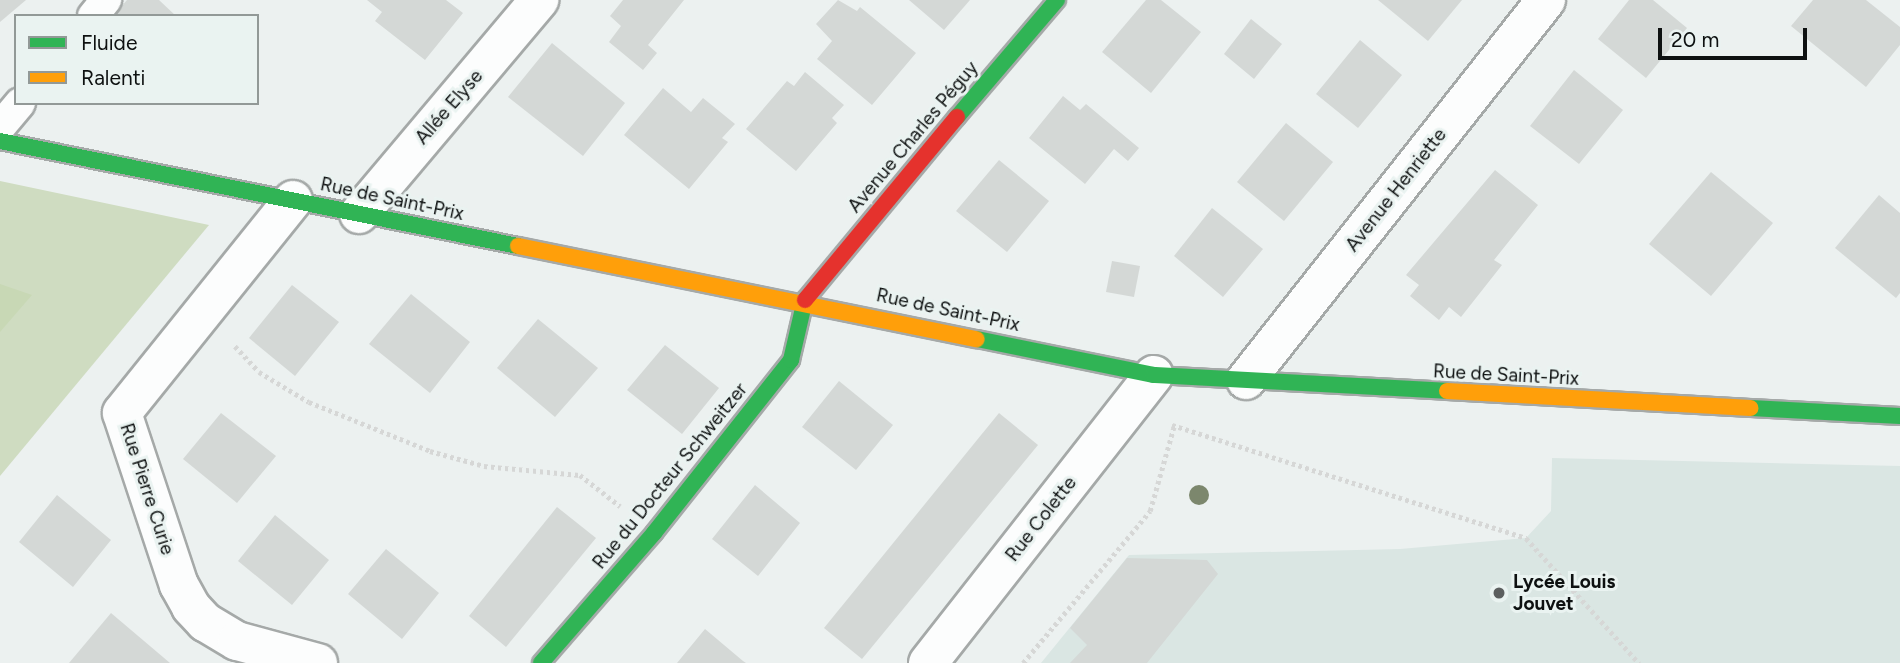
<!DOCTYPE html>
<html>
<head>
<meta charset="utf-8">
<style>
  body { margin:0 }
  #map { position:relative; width:1900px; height:663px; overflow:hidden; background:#ecf1f0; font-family:Figtree,sans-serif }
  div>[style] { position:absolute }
  .built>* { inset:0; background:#dae6e3 }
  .green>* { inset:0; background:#cfdcc1 }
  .forest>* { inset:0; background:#c8d8b5 }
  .building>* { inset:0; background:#d4d8d6 }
  .path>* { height:4.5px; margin-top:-2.25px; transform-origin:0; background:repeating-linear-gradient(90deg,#d6d7d6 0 3.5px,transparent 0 7px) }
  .roads { filter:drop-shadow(2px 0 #a5a9a8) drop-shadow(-2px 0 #a5a9a8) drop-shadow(0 2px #a5a9a8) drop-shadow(0 -2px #a5a9a8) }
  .lane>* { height:30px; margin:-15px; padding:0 15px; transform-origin:15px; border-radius:15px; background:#fcfdfd }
  .street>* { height:38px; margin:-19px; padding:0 19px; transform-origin:19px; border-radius:19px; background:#fcfdfd }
  .fast>* { height:16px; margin:-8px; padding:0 8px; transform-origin:8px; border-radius:8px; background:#30b455 }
  .slow>* { height:16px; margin:-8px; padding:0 8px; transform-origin:8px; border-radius:8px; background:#ff9f0a }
  .jam>* { height:16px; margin:-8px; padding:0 8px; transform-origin:8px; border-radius:8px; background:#e5322d }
  .trees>* { width:20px; height:20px; margin:-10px; border-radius:50%; background:#7c876d }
  .dots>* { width:19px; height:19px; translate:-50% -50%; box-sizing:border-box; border:4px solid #eaf3f1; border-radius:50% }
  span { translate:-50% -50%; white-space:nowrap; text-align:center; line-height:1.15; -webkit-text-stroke:6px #eaf3f1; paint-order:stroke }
  .street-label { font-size:19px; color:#0e1111 }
  .poi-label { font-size:19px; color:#0e1111; font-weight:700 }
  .left { translate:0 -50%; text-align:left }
  .legend { position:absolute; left:14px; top:14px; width:245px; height:91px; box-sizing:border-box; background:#eaf3f1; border:2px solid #929997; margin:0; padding:9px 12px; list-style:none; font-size:21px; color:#0e1111 }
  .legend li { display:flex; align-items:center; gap:14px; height:35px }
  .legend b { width:35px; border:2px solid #929997 }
  .scale { position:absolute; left:1658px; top:28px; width:149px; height:32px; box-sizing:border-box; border:4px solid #0e1111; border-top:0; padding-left:9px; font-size:21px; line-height:24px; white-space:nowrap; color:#0e1111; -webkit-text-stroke:5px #eaf3f1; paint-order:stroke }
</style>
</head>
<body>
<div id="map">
  <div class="built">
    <div style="clip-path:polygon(1552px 458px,1900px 466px,1900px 663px,1041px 663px,1129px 555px,1400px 549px,1526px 538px,1551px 511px)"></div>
  </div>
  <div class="green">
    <div style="clip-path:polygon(0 181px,209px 225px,0 476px)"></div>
  </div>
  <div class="forest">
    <div style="clip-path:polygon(0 284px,32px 295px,0 332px)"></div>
  </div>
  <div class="building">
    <div style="clip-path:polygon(0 0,26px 0,0 22px)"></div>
    <div style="clip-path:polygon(127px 0,159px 0,176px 16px,113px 16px)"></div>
    <div style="clip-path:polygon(367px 0,446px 0,463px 13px,425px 60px,375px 21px,382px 12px)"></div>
    <div style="clip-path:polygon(623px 0,684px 0,648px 45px,657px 53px,643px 70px,609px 42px,621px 26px,610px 16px)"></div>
    <div style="clip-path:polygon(838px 0,857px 11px,860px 7px,916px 53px,872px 105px,817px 59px,832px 41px,816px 24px)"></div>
    <div style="clip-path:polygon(909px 0,970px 0,944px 30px)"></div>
    <div style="clip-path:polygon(1146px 0,1161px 0,1201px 32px,1151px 93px,1102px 52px)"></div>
    <div style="clip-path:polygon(1378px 0,1462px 0,1428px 41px)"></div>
    <div style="clip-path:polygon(1629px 0,1653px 0,1687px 28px,1646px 78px,1598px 39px)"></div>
    <div style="clip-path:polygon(1813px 0,1866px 0,1900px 27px,1900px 45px,1866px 87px,1791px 26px)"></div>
    <div style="clip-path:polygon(1251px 19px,1282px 44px,1254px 79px,1224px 54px)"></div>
    <div style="clip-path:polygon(1360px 40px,1402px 75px,1358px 128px,1316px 94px)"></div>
    <div style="clip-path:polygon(552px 43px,625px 103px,583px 156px,508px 97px)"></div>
    <div style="clip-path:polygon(1574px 70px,1623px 110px,1579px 164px,1530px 126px)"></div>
    <div style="clip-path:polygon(805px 72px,844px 105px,832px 118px,837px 123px,796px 171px,746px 129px,787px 81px,794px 86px)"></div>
    <div style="clip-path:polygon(663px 88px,691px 112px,703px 98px,735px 124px,722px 138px,728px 142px,689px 189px,624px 135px)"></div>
    <div style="clip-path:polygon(1063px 96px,1080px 110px,1086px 104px,1139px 148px,1128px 161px,1114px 149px,1085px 184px,1029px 138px)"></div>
    <div style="clip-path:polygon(1286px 123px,1333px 162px,1284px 221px,1237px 182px)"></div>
    <div style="clip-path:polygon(999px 160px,1049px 201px,1007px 252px,956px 211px)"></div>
    <div style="clip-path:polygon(1495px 170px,1538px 205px,1494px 260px,1502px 265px,1461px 317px,1449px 307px,1439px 320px,1410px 296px,1419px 285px,1406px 275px)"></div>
    <div style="clip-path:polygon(1711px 172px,1773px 223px,1711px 296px,1649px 244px)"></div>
    <div style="clip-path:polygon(1879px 195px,1900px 213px,1900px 293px,1896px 298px,1835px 248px)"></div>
    <div style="clip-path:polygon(1212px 208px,1263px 249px,1223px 297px,1174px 256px)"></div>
    <div style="clip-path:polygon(1112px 261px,1140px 266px,1134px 297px,1106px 292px)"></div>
    <div style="clip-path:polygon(292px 285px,339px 322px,295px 376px,249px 338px)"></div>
    <div style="clip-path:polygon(411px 294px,470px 342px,430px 393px,369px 344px)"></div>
    <div style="clip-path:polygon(538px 319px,598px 368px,555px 417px,497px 368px)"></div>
    <div style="clip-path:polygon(665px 345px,719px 388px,682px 434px,627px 390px)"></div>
    <div style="clip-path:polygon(839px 381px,893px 425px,856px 470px,802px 427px)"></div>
    <div style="clip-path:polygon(221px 413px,276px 456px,237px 503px,183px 459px)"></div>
    <div style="clip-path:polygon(999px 413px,1038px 445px,862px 659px,824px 628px)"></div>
    <div style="clip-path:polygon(755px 485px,800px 523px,758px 576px,712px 539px)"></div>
    <div style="clip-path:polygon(57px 495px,111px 540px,73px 587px,19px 542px)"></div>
    <div style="clip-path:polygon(557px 507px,596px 538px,506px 647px,469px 616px)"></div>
    <div style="clip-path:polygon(275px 515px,329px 560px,292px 605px,238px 561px)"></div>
    <div style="clip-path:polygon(386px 549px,439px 593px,402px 639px,348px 594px)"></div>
    <div style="clip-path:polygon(1127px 558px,1207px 560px,1218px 574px,1147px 663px,1070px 663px,1087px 645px,1070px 628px)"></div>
    <div style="clip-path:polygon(111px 613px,170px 663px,69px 663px)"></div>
    <div style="clip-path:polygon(705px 629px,743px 661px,746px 663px,677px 663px)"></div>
  </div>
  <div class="path">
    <div style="left:235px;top:346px;width:35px;rotate:47deg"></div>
    <div style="left:259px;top:372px;width:58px;rotate:31deg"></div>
    <div style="left:309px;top:402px;width:131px;rotate:22deg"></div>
    <div style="left:430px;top:451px;width:56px;rotate:15.5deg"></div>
    <div style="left:484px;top:466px;width:96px;rotate:5.4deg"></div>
    <div style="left:580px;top:475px;width:51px;rotate:37.8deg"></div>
    <div style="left:1172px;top:425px;width:372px;rotate:17.7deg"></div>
    <div style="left:1526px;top:538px;width:169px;rotate:47.9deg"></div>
    <div style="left:1023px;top:663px;width:198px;rotate:-50.1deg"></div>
    <div style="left:1150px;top:511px;width:88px;rotate:-74.2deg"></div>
  </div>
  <div class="roads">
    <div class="lane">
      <div style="left:93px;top:16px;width:21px;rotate:-51deg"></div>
      <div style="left:0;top:127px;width:31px;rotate:-50deg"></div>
    </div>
    <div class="street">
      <div style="left:293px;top:200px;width:273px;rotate:128.8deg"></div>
      <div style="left:122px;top:413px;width:181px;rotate:71.7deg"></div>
      <div style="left:179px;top:585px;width:25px;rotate:61deg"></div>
      <div style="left:191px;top:607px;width:21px;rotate:47deg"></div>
      <div style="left:205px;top:622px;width:37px;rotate:31deg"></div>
      <div style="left:237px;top:641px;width:84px;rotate:15.2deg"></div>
      <div style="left:359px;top:214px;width:280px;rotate:-49.9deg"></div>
      <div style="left:1246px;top:380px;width:484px;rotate:-51.7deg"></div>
      <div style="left:928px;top:663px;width:366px;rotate:-51.9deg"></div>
    </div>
    <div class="fast">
      <div style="left:957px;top:117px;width:154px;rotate:-49.5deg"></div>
      <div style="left:0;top:141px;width:529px;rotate:11.46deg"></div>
      <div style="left:977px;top:339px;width:181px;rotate:11.5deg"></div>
      <div style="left:1154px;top:375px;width:293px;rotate:3.1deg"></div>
      <div style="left:1751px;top:408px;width:149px;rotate:3.1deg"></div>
      <div style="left:541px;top:663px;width:172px;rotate:-49deg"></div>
      <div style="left:654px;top:533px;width:221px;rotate:-51.6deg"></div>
      <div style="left:791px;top:360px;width:62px;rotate:-76.9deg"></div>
    </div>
    <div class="slow">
      <div style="left:518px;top:246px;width:468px;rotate:11.5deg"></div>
      <div style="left:1447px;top:391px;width:304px;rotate:3.2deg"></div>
    </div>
    <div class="jam">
      <div style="left:805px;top:300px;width:238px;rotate:-50.3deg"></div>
    </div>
  </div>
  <div class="trees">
    <div style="left:1199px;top:495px"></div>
  </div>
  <div class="dots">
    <div style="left:1499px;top:593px;background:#5c5f5f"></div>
  </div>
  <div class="street-label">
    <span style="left:449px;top:107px;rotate:-49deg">Allée Elyse</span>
    <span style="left:913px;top:137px;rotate:-50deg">Avenue Charles Péguy</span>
    <span style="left:1396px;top:190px;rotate:-52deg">Avenue Henriette</span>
    <span style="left:392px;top:199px;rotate:12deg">Rue de Saint-Prix</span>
    <span style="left:948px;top:310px;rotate:12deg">Rue de Saint-Prix</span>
    <span style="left:1506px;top:375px;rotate:3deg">Rue de Saint-Prix</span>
    <span style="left:670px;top:476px;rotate:-51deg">Rue du Docteur Schweitzer</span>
    <span style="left:147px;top:489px;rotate:72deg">Rue Pierre Curie</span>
    <span style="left:1041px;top:519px;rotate:-52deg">Rue Colette</span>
  </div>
  <div class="poi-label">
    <span class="left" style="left:1513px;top:593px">Lycée Louis<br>Jouvet</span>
  </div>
  <ul class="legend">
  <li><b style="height:9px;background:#30b455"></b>Fluide</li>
  <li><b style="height:9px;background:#ff9f0a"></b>Ralenti</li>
  </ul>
  <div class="scale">20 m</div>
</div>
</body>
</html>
